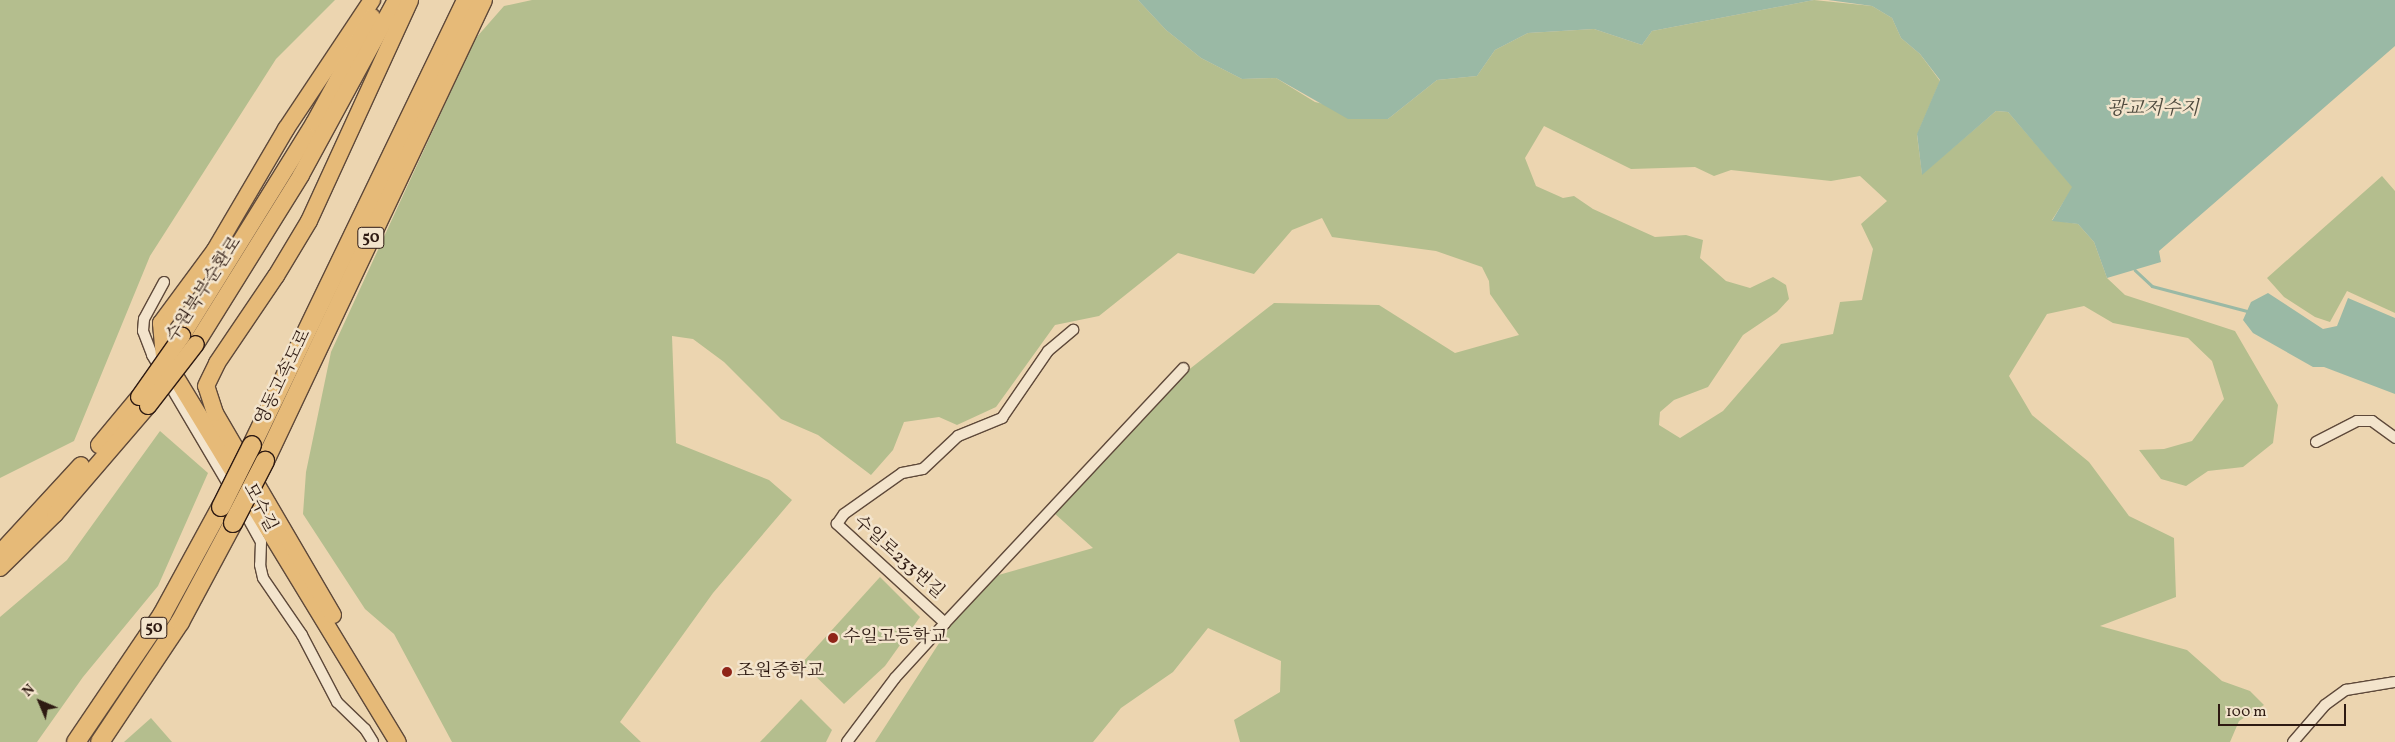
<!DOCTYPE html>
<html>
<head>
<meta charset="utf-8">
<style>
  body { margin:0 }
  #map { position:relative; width:2395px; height:742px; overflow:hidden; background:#ecd5b0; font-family:Vollkorn,"Noto Serif KR",serif }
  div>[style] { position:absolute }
  .green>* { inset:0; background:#b4be8e }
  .water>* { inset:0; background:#9ab9a5 }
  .stream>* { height:2.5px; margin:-1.25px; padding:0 1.25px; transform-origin:1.25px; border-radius:1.25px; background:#9ab9a5 }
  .roads { filter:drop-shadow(1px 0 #5e493a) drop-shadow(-1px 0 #5e493a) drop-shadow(0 1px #5e493a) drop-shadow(0 -1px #5e493a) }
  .minor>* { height:10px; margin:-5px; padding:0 5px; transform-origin:5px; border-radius:5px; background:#f3e4cc }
  .trunk>* { height:16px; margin:-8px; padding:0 8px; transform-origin:8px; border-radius:8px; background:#e6ba78 }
  .motorway>* { height:18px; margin:-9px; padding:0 9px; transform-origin:9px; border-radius:9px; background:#e6ba78 }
  .bridges { filter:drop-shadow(1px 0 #2e1a12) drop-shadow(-1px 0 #2e1a12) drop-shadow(0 1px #2e1a12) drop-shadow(0 -1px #2e1a12) }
  .trunk-bridge>* { height:16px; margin:-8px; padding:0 8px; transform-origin:8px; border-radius:8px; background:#e6ba78 }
  .motorway-bridge>* { height:18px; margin:-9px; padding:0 9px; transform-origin:9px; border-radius:9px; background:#e6ba78 }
  .dots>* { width:14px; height:14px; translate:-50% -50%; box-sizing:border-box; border:2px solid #f3e4cc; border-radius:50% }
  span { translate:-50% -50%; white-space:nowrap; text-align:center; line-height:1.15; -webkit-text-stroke:5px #f3e4cc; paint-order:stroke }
  .shield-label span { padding:1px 4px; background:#f3e4cc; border:1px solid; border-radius:4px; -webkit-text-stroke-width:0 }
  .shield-label { font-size:16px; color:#2e1a12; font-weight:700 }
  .street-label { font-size:18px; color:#2e1a12 }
  .poi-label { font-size:18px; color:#2e1a12 }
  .left { translate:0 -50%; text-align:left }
  .water-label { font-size:19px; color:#4e4a3e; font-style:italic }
  .north { position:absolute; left:15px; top:677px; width:50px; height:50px; -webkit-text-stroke:4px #f3e4cc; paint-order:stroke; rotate:315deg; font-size:14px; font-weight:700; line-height:20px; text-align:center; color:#2e1a12 }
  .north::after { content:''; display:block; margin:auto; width:18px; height:22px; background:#2e1a12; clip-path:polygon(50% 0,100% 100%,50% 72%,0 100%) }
  .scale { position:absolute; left:2218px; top:704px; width:128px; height:22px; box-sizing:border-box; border:2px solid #2e1a12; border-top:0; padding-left:6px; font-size:15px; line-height:18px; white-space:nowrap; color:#2e1a12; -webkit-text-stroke:4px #f3e4cc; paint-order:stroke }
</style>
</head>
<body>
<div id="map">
  <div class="green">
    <div style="clip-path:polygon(0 0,335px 0,276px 59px,150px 256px,74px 441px,0 478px)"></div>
    <div style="clip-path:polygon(evenodd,532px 0,1138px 0,1166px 30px,1201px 58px,1242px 79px,1276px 78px,1315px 102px,1388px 119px,1437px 80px,1477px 76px,1495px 50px,1528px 33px,1594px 29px,1642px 45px,1652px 31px,1814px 0,1872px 6px,1892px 18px,1901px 38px,1920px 54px,1940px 81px,1917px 135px,1922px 174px,1996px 111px,2008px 112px,2073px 187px,2052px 220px,2078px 224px,2094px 242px,2107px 278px,2125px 295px,2235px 331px,2278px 405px,2273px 443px,2243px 467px,2208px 471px,2186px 486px,2161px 479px,2139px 450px,2164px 449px,2192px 441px,2224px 399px,2212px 361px,2188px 338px,2113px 323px,2084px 306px,2047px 314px,2009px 376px,2032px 415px,2089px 462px,2129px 516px,2174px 538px,2176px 597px,2100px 626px,2187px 650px,2222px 681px,2250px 691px,2264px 705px,2239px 721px,2230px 742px,1240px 742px,1234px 720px,1280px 692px,1281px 661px,1208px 628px,1173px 672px,1121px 708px,1093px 742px,875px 742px,956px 617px,995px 576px,1093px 548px,1054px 513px,1182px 375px,1274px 303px,1379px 305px,1455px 353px,1519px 335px,1490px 294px,1489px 281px,1482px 267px,1436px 251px,1332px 237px,1322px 218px,1292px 230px,1254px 274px,1178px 253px,1099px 316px,1055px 325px,996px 407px,957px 425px,939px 417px,904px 422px,893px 450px,871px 475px,818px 435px,781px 419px,724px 362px,693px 339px,672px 336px,676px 443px,769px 480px,792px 500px,713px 593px,620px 722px,641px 742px,452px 742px,394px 634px,365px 609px,303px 514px,306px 472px,331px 352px,475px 39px,504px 6px,532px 0,1544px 126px,1631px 169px,1695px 167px,1714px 176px,1731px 170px,1831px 181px,1860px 176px,1887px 201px,1861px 224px,1873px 249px,1862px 300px,1840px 302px,1833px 334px,1781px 344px,1723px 411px,1680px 438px,1659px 425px,1660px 412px,1674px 400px,1708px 387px,1743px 335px,1777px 312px,1789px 299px,1786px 285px,1773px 277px,1750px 288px,1726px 281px,1700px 258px,1703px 240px,1686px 235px,1655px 237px,1593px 209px,1574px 196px,1563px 198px,1536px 186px,1525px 158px,1544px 126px)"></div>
    <div style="clip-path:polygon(2382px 176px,2395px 191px,2395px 313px,2347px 291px,2330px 322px,2315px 317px,2284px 297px,2267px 278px)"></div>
    <div style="clip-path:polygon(160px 431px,208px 473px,158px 586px,83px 677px,37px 742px,0 742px,0 617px,67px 560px)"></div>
    <div style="clip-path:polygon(880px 577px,920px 617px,885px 666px,844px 704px,802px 663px)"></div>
    <div style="clip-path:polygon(801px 699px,832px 730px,826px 742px,760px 742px)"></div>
    <div style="clip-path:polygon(151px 718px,172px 742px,124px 742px)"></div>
  </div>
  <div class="water">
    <div style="clip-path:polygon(1138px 0,1814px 0,1652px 31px,1642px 45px,1594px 29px,1528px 33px,1495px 50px,1477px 76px,1437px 80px,1388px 119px,1348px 119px,1276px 78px,1242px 79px,1201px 58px,1166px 30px)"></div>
    <div style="clip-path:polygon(1828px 0,2395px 0,2395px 46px,2159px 251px,2161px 262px,2107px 278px,2094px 242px,2078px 224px,2052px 221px,2072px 187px,2008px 112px,1996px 111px,1922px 175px,1917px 134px,1940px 80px,1920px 54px,1901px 38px,1892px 18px,1872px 6px)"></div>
    <div style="clip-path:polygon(2268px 293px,2323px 329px,2337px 326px,2348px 298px,2395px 318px,2395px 394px,2324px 367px,2313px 367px,2253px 333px,2243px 320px,2251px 302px)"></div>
  </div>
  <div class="stream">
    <div style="left:2135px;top:270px;width:23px;rotate:43deg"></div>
    <div style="left:2152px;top:286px;width:98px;rotate:14.7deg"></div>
  </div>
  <div class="roads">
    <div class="minor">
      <div style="left:164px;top:282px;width:42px;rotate:118.4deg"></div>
      <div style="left:144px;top:319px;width:12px;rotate:95deg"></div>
      <div style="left:143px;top:331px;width:26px;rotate:69deg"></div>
      <div style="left:152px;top:355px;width:156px;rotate:59.5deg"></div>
      <div style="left:2316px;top:442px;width:46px;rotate:-27.1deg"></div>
      <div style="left:2357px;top:421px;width:15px"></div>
      <div style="left:2372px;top:421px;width:29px;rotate:36deg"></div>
      <div style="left:240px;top:504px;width:43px;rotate:61.1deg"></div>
      <div style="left:261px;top:542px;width:23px;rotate:92deg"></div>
      <div style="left:260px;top:565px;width:13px;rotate:77deg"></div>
      <div style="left:263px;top:578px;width:69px;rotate:55.6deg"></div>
      <div style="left:302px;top:635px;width:76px;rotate:62.4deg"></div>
      <div style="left:337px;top:702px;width:39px;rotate:44deg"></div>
      <div style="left:365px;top:729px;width:15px;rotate:58deg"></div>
      <div style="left:945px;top:623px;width:349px;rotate:-46.9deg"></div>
      <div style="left:847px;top:742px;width:80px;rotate:-53.1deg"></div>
      <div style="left:895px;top:678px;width:74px;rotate:-47.7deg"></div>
      <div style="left:945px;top:623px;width:147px;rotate:-137.5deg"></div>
      <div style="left:837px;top:524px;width:12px;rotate:-55deg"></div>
      <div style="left:844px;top:514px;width:71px;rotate:-35.3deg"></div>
      <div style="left:902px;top:473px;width:21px;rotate:-11deg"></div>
      <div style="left:923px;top:469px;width:48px;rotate:-43.3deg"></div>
      <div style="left:958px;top:436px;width:48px;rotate:-22.2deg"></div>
      <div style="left:1002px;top:418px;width:81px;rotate:-55.5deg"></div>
      <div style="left:1048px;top:351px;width:33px;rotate:-40deg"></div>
      <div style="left:2293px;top:742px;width:49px;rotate:-49.1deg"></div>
      <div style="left:2325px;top:705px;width:26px;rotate:-36deg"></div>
      <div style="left:2346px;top:690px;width:50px;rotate:-9.3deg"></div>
    </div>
    <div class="trunk">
      <div style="left:372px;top:0;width:155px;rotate:123.7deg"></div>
      <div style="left:286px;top:129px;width:140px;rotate:120.4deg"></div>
      <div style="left:215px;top:250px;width:91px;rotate:126.5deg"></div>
      <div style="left:161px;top:323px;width:32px;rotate:85deg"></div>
      <div style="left:164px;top:355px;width:12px;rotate:66deg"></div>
      <div style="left:169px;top:366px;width:440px;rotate:58.7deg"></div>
      <div style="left:182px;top:336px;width:251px;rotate:-58.2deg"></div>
      <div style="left:314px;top:123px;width:121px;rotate:-61.3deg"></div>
      <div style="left:196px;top:344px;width:199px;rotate:-58.1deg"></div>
      <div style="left:301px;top:175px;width:199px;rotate:-61.5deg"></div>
      <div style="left:99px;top:445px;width:62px;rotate:-50.2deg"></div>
      <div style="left:1px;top:552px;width:118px;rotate:-47.4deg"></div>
      <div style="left:0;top:568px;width:77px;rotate:-44.5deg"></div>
      <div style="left:55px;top:514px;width:143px;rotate:-49.3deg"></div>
      <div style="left:333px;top:615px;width:234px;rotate:-120.3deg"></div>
      <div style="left:215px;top:413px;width:28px;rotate:-108deg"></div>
      <div style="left:206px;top:386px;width:25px;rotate:-64deg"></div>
      <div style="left:217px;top:363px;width:105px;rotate:-55.9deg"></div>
      <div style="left:276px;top:276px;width:64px;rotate:-59deg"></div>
      <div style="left:309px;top:221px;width:243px;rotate:-65.4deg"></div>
    </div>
    <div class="motorway">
      <div style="left:252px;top:445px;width:494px;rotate:-64.3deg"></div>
      <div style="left:265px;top:461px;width:510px;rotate:-64.69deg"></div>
      <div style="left:76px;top:742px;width:153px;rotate:-55.9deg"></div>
      <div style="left:162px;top:615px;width:123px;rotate:-61.4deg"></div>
      <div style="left:100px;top:742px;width:144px;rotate:-56.3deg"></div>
      <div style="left:180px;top:622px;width:112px;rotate:-61.8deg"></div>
    </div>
  </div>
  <div class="bridges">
    <div class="trunk-bridge">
      <div style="left:139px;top:397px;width:75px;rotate:-54.8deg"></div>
      <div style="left:148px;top:406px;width:78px;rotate:-52.3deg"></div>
    </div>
    <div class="motorway-bridge">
      <div style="left:221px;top:507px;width:69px;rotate:-63.4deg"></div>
      <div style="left:233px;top:523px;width:70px;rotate:-62.7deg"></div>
    </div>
  </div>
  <div class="dots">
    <div style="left:833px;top:638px;background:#8f2418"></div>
    <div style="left:727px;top:672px;background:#8f2418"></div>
  </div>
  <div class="shield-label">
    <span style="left:371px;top:238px">50</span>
    <span style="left:154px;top:628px">50</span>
  </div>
  <div class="street-label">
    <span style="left:205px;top:290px;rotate:-57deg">수원북부순환로</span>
    <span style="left:284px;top:378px;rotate:-64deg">영동고속도로</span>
    <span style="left:259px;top:508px;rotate:62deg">모수길</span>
    <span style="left:898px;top:558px;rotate:42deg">수일로233번길</span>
  </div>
  <div class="poi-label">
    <span class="left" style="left:843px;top:638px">수일고등학교</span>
    <span class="left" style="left:737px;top:672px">조원중학교</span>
  </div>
  <div class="water-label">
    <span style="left:2153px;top:110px">광교저수지</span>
  </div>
  <div class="north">N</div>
  <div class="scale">100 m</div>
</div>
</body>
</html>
